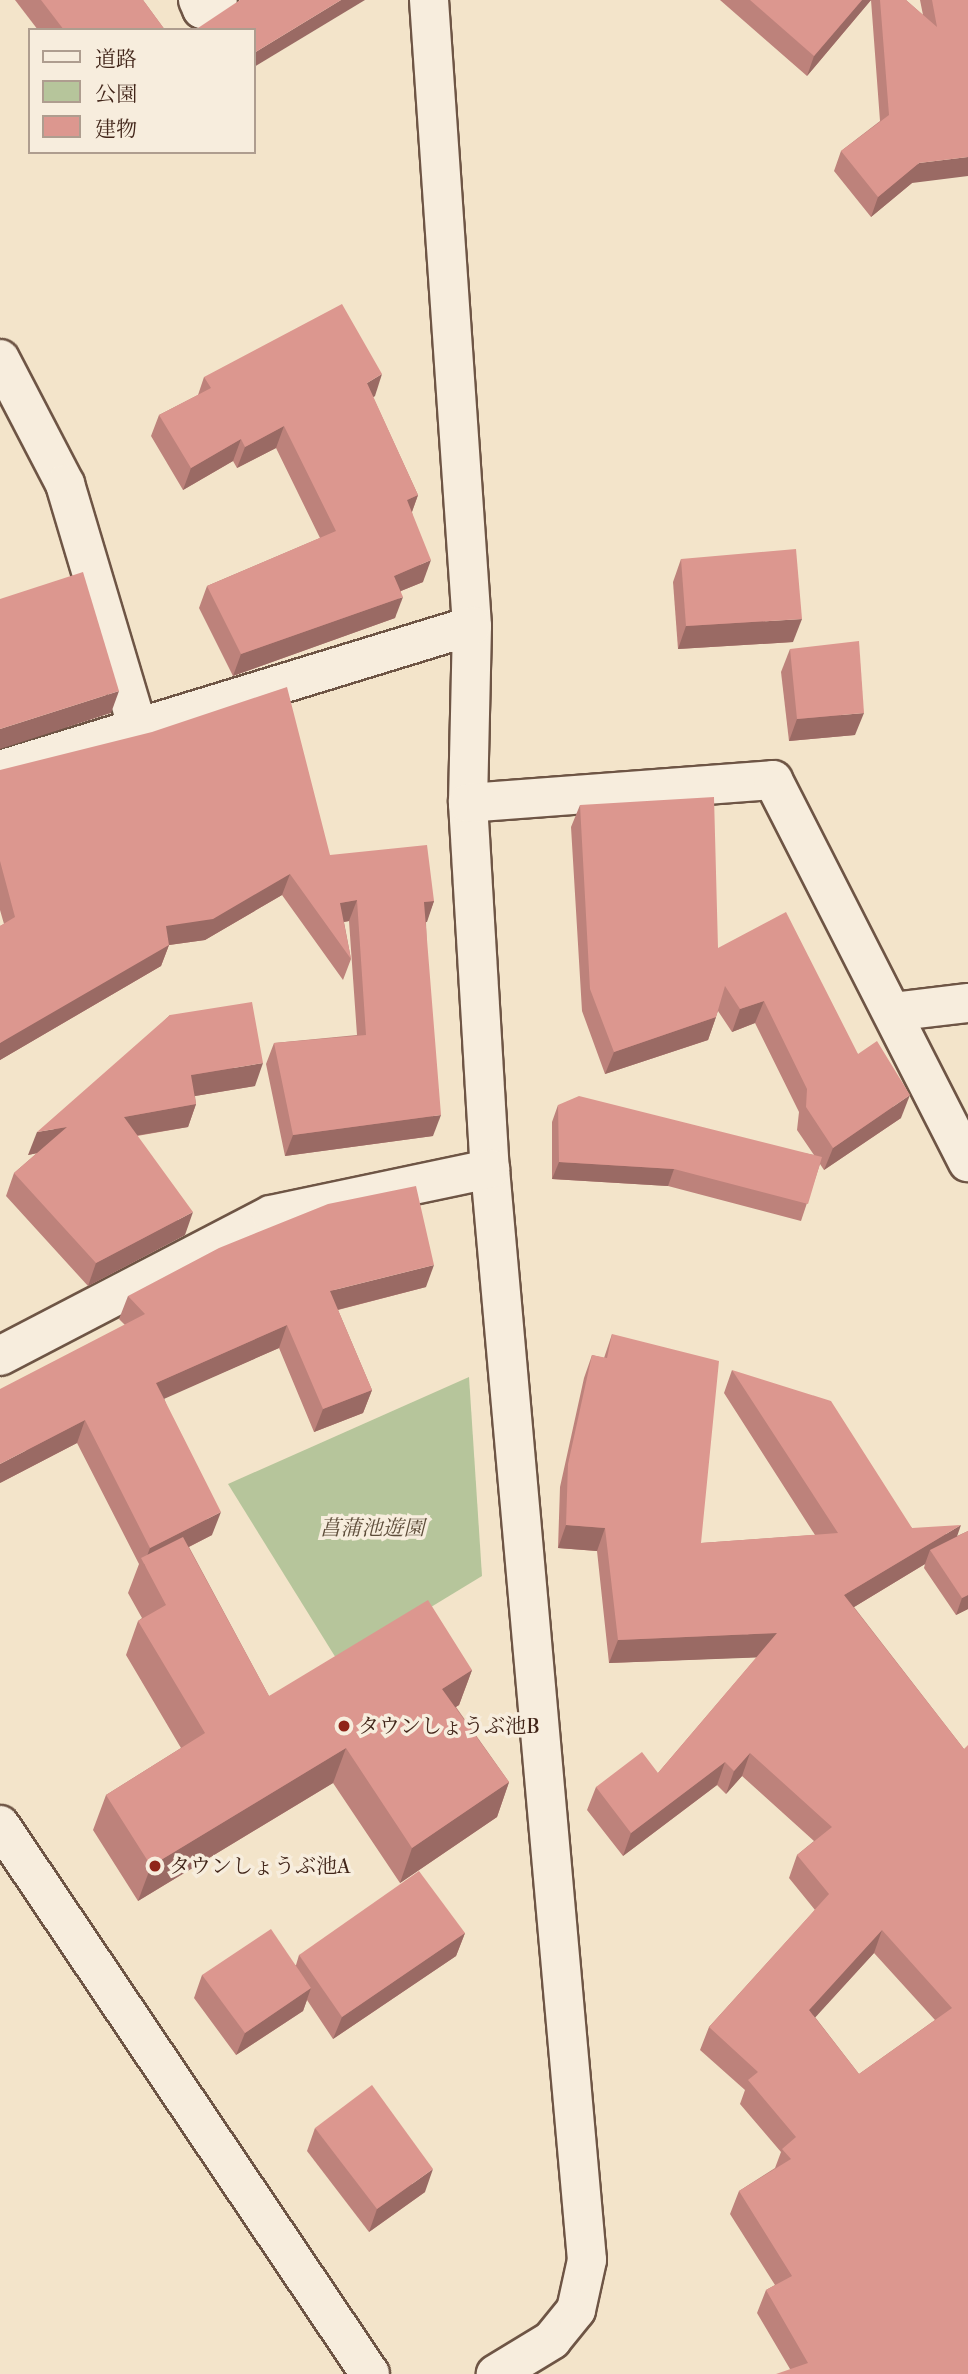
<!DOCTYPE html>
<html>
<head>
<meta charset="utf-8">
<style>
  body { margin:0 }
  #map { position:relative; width:968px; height:2374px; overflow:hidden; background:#f3e4ca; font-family:"IM FELL French Canon","Noto Serif JP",serif }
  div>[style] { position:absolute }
  .green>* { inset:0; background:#b6c59b }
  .roads { filter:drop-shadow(2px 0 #6e5545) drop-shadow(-2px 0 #6e5545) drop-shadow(0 2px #6e5545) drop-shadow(0 -2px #6e5545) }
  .minor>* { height:38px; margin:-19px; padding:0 19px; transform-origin:19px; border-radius:19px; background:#f7eddd }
  .wall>* { inset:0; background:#bd827b }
  .shaded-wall>* { inset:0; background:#9a6a64 }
  .building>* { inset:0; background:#dc978f }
  .dots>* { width:19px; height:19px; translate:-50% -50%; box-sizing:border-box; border:4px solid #f7eddd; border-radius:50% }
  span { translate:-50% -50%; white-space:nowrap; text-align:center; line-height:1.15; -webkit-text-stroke:7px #f7eddd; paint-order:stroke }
  .park-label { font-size:21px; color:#5e4d3a; font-style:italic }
  .poi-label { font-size:21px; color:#412519 }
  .left { translate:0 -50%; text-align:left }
  .legend { position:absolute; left:28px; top:28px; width:228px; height:126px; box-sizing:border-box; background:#f7eddd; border:2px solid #ae9d8f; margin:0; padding:9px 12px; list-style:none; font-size:21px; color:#412519 }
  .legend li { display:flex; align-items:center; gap:14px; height:35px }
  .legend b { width:35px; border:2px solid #ae9d8f }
</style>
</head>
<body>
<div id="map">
  <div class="green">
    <div style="clip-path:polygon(469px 1377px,482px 1576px,339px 1663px,228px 1484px)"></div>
  </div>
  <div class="roads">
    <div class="minor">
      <div style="left:198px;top:0;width:10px;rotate:66deg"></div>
      <div style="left:202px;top:9px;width:18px;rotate:-29deg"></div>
      <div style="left:429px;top:0;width:627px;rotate:86.07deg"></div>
      <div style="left:472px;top:626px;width:177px;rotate:91.3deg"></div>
      <div style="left:468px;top:803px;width:367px;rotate:86.6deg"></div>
      <div style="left:490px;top:1169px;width:1095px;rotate:84.92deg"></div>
      <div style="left:587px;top:2260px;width:51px;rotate:102.4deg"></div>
      <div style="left:576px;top:2310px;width:38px;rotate:129deg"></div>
      <div style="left:552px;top:2340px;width:66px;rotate:148.7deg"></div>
      <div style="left:0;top:359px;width:141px;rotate:62.5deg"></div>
      <div style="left:65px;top:484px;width:259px;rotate:73.4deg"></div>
      <div style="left:0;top:770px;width:493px;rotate:-17deg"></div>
      <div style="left:468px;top:803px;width:306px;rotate:-4.3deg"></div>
      <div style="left:773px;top:780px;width:429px;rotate:63deg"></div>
      <div style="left:892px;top:1012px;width:77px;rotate:-6.8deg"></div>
      <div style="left:0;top:1356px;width:305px;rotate:-27.5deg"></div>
      <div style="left:271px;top:1215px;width:224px;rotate:-11.9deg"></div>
      <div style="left:0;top:1825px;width:662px;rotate:56.02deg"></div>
    </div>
  </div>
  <div class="wall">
    <div style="clip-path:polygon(15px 0,143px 0,165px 30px,38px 30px)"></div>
    <div style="clip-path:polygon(720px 0,906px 0,923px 15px,920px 0,968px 0,912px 183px,871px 217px,834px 171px,841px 151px,880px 121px,871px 0,807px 76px)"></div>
    <div style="clip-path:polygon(204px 377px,375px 396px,373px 397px,418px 495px,412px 512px,423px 582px,401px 591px,395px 618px,233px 676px,199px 608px,207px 586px,320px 538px,276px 448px,237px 468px,233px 461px,183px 490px,151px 436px,159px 415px,198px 395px)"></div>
    <div style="clip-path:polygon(681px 559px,793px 642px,678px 649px,673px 582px)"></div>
    <div style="clip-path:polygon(790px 649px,855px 735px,789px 741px,781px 672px)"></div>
    <div style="clip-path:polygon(0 770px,330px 855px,434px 901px,426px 922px,433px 1136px,285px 1156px,266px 1064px,274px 1043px,357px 1035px,349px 921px,344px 922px,351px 959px,343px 980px,282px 895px,205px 940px,169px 945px,161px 966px,0 1060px,0 926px,4px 924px,0 910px)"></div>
    <div style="clip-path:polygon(580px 805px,718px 948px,858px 1054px,901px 1118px,824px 1170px,820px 1164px,801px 1221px,668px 1186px,552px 1179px,552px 1122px,558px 1105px,814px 1155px,797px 1130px,799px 1112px,755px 1023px,732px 1032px,718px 1011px,708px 1040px,605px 1074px,582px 1011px,571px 827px)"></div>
    <div style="clip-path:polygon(170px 1015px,255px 1086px,195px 1096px,196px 1104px,188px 1127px,137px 1136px,185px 1235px,88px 1286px,6px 1196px,14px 1173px,37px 1153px,28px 1155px)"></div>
    <div style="clip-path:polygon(426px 1287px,338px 1310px,372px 1390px,363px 1413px,314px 1432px,279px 1348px,164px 1398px,212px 1535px,189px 1547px,269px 1696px,472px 1670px,459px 1705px,456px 1707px,509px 1782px,497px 1817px,400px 1883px,333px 1783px,138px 1901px,93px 1830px,106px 1795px,181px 1748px,126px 1655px,138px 1621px,142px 1618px,128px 1593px,139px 1564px,77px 1443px,0 1483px,125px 1325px,119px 1319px,128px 1296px)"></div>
    <div style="clip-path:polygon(evenodd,612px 1334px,701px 1543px,815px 1535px,724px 1393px,732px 1370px,912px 1528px,957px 1536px,968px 1531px,968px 1609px,956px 1615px,924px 1568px,925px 1564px,854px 1607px,964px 1749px,968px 2374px,790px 2369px,757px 2313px,766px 2290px,775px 2285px,730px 2214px,739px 2191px,775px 2168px,781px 2152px,740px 2104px,745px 2090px,700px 2050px,709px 2027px,815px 1910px,789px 1878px,797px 1855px,814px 1841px,742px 1776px,726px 1794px,717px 1785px,623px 1856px,587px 1810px,596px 1787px,658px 1773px,757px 1657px,609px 1663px,597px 1551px,558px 1548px,560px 1487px,584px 1378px,592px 1355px,604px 1358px,612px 1334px,874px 1953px,935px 2020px,859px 2074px,815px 2017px,874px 1953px)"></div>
    <div style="clip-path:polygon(465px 1933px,456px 1956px,333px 2039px,307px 2000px,303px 2011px,236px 2055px,194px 1998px,202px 1975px,296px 1965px,299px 1955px)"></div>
    <div style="clip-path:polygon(315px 2128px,425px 2192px,369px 2232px,307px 2151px)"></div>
  </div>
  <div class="shaded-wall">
    <div style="clip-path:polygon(341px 0,365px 0,254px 67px,254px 53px)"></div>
    <div style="clip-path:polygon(862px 0,871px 0,807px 76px,814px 56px)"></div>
    <div style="clip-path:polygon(968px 157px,968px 176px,912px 183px,871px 217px,878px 197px,919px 163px)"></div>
    <div style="clip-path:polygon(382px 374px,375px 396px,359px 404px,367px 383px)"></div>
    <div style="clip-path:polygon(284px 426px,276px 448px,237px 468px,245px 447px)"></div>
    <div style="clip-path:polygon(241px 439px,233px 461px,183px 490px,191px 468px)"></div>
    <div style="clip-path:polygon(418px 495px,410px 517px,407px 500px)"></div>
    <div style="clip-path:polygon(431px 560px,423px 582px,386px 597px,394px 576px)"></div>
    <div style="clip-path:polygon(403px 597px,395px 618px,233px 676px,241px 654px)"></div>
    <div style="clip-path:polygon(802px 619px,793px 642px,678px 649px,686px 626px)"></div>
    <div style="clip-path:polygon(119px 691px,111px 713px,0 749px,0 729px)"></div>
    <div style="clip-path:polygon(864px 713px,855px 735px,789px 741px,797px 719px)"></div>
    <div style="clip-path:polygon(290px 874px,282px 895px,205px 940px,169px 945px,161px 966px,0 1060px,0 1043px,166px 926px)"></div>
    <div style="clip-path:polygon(357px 900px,349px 921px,332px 924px,340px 903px)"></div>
    <div style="clip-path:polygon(434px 901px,427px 922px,417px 923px,424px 902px)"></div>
    <div style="clip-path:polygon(764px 1001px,755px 1023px,732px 1032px,740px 1009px)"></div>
    <div style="clip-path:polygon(716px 1017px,708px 1040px,605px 1074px,614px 1052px)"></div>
    <div style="clip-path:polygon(263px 1063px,255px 1086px,183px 1098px,191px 1075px)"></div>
    <div style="clip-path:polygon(910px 1095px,901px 1118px,824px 1170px,833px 1148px)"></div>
    <div style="clip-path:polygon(196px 1104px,188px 1127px,115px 1139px,124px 1117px)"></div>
    <div style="clip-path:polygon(441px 1115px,433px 1136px,285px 1156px,293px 1135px)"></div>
    <div style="clip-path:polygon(67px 1127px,58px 1149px,28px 1155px,37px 1132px)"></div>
    <div style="clip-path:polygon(559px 1162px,674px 1169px,668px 1186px,552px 1179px)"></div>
    <div style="clip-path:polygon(193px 1212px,185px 1235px,88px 1286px,96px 1263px)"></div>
    <div style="clip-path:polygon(434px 1265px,426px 1287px,321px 1314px,330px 1291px)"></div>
    <div style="clip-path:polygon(287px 1325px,279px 1348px,148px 1406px,156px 1383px)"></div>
    <div style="clip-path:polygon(372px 1390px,363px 1413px,314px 1432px,323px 1409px)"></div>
    <div style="clip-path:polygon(85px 1420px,77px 1443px,0 1483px,0 1464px)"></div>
    <div style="clip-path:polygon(221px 1512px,212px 1535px,147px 1568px,144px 1564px,150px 1548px)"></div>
    <div style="clip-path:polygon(566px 1525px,605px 1528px,597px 1551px,558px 1548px)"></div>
    <div style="clip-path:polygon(961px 1525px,953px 1548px,930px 1550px,925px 1564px,836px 1618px,844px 1595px)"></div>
    <div style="clip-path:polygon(968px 1595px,968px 1609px,956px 1615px,962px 1598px)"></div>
    <div style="clip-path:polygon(777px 1633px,769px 1657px,609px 1663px,618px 1640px)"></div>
    <div style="clip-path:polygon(472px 1670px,459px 1705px,430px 1723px,442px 1689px)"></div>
    <div style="clip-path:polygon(346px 1748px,333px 1783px,138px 1901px,151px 1866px)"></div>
    <div style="clip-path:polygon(750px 1753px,742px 1776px,726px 1794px,734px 1771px)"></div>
    <div style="clip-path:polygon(725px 1762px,717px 1785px,623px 1856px,631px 1833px)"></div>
    <div style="clip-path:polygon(509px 1782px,497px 1817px,400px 1883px,412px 1848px)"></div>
    <div style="clip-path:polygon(882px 1930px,874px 1953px,801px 2033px,809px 2010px)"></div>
    <div style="clip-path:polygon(465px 1933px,456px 1956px,333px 2039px,342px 2017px)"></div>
    <div style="clip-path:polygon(311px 1988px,303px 2011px,236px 2055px,245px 2033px)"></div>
    <div style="clip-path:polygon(433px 2169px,425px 2192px,369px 2232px,377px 2209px)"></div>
  </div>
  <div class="building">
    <div style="clip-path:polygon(41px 0,143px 0,165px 30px,64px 30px)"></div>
    <div style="clip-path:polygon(240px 0,341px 0,254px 53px,254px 30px,195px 30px)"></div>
    <div style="clip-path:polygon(750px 0,862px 0,814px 56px)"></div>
    <div style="clip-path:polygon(880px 0,906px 0,937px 27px,932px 0,968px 0,968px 157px,919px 163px,878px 197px,841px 151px,889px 115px)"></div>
    <div style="clip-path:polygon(342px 304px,382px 374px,367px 383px,418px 495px,407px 500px,431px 560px,394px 576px,403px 597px,241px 654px,207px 586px,336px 531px,284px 426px,245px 447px,241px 439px,191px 468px,159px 415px,211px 388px,204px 377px)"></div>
    <div style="clip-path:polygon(796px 549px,802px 619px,686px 626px,681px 559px)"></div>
    <div style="clip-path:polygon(83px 572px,119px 691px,0 729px,0 599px)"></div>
    <div style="clip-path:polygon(859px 641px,864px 713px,797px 719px,790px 649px)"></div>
    <div style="clip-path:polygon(287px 687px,330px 855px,427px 845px,434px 901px,424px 902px,441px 1115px,293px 1135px,274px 1043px,366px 1035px,357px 900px,340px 903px,351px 959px,290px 874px,213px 919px,166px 926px,169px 945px,0 1043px,0 926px,15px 917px,0 861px,0 770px,152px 732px)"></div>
    <div style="clip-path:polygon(714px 797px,718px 948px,786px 912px,858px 1054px,877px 1041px,910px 1095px,833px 1148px,806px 1107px,807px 1089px,764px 1001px,740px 1009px,725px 986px,716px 1017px,614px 1052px,590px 989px,580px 805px)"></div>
    <div style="clip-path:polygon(252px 1002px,263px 1063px,191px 1075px,196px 1104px,124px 1117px,193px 1212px,96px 1263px,14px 1173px,67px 1127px,37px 1132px,170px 1015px)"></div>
    <div style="clip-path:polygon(579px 1096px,822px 1157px,808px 1204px,674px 1169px,559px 1162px,558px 1105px)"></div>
    <div style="clip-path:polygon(416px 1186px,434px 1265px,330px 1291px,372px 1390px,323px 1409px,287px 1325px,156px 1383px,221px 1512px,150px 1548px,85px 1420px,0 1464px,0 1389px,145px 1314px,128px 1296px,219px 1248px,328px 1204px)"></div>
    <div style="clip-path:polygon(evenodd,612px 1334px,719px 1361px,701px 1543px,838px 1533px,732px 1370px,831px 1401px,912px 1528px,961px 1525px,844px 1595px,964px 1749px,968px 1745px,968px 2374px,776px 2374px,808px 2363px,766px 2290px,792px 2276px,739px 2191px,791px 2159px,782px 2149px,796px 2137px,748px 2080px,758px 2072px,709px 2027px,829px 1894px,797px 1855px,832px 1827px,750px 1753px,734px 1771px,725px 1762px,631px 1833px,596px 1787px,642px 1752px,658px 1773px,777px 1633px,618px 1640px,605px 1528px,566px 1525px,568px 1464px,592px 1355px,607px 1358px,612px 1334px,882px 1930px,952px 2008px,859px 2074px,809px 2010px,882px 1930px)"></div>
    <div style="clip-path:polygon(968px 1531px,968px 1595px,962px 1598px,930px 1550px)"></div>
    <div style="clip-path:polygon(183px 1537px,269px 1696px,428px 1600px,472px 1670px,442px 1689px,509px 1782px,412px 1848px,346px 1748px,151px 1866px,106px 1795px,205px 1733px,138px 1621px,166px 1605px,141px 1558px)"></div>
    <div style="clip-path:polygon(419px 1871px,465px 1933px,342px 2017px,299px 1955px)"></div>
    <div style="clip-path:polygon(271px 1929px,311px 1988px,245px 2033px,202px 1975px)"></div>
    <div style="clip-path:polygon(372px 2085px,433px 2169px,377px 2209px,315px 2128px)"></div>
  </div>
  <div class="dots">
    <div style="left:344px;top:1726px;background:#8f2418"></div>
    <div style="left:155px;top:1866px;background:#8f2418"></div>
  </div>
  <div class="park-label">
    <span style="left:372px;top:1528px">菖蒲池遊園</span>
  </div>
  <div class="poi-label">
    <span class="left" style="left:358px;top:1726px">タウンしょうぶ池B</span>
    <span class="left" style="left:169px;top:1866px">タウンしょうぶ池A</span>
  </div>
  <ul class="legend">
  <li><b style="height:9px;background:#f7eddd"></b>道路</li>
  <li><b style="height:19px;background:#b6c59b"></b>公園</li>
  <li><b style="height:19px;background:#dc978f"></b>建物</li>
  </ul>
</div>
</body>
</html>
